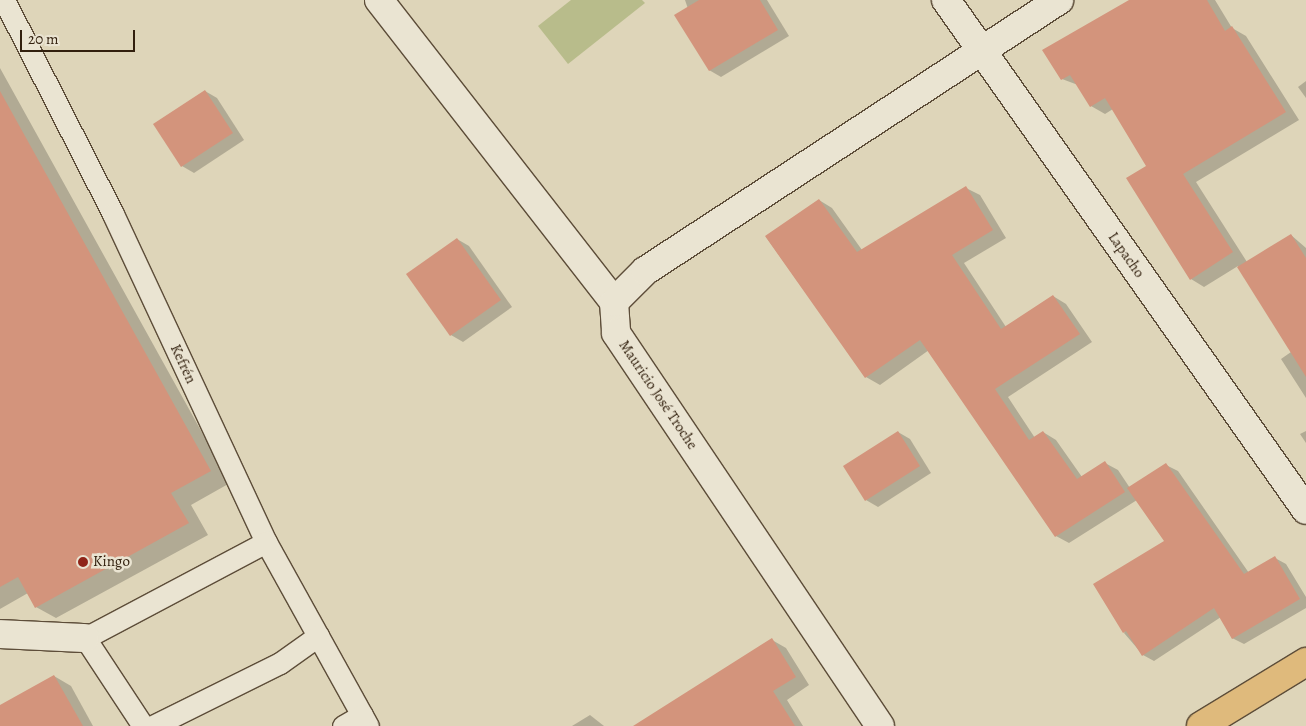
<!DOCTYPE html>
<html>
<head>
<meta charset="utf-8">
<style>
  body { margin:0 }
  #map { position:relative; width:1306px; height:726px; overflow:hidden; background:#ded5b9; font-family:Alegreya,serif }
  div>[style] { position:absolute }
  .green>* { inset:0; background:#b8bc8b }
  .shadow>* { inset:0; background:#0003 }
  .building>* { inset:0; background:#d3947c }
  .roads { filter:drop-shadow(1px 0 #5d4d39) drop-shadow(-1px 0 #5d4d39) drop-shadow(0 1px #5d4d39) drop-shadow(0 -1px #5d4d39) }
  .lane>* { height:21px; margin:-10.5px; padding:0 10.5px; transform-origin:10.5px; border-radius:10.5px; background:#eae4d2 }
  .street>* { height:28px; margin:-14px; padding:0 14px; transform-origin:14px; border-radius:14px; background:#eae4d2 }
  .secondary>* { height:28px; margin:-14px; padding:0 14px; transform-origin:14px; border-radius:14px; background:#eae4d2 }
  .primary>* { height:28px; margin:-14px; padding:0 14px; transform-origin:14px; border-radius:14px; background:#dfba7c }
  .dots>* { width:14px; height:14px; translate:-50% -50%; box-sizing:border-box; border:2px solid #eae4d2; border-radius:50% }
  span { translate:-50% -50%; white-space:nowrap; text-align:center; line-height:1.15; -webkit-text-stroke:5px #eae4d2; paint-order:stroke }
  .street-label { font-size:15px; color:#32200e }
  .poi-label { font-size:15px; color:#32200e }
  .left { translate:0 -50%; text-align:left }
  .scale { position:absolute; left:20px; top:30px; width:115px; height:22px; box-sizing:border-box; border:2px solid #32200e; border-top:0; padding-left:6px; font-size:15px; line-height:18px; white-space:nowrap; color:#32200e; -webkit-text-stroke:4px #eae4d2; paint-order:stroke }
</style>
</head>
<body>
<div id="map">
  <div class="green">
    <div style="clip-path:polygon(571px 0,642px 0,645px 3px,568px 64px,538px 26px)"></div>
  </div>
  <div class="shadow">
    <div style="clip-path:polygon(685px 0,767px 0,789px 36px,721px 77px,709px 70px)"></div>
    <div style="clip-path:polygon(1130px 0,1215px 0,1232px 28px,1246px 36px,1299px 120px,1196px 182px,1247px 262px,1291px 235px,1306px 248px,1306px 398px,1281px 359px,1291px 352px,1238px 266px,1204px 287px,1191px 279px,1148px 166px,1113px 109px,1105px 114px,1091px 106px,1078px 85px,1062px 79px)"></div>
    <div style="clip-path:polygon(0 68px,230px 483px,191px 505px,208px 535px,56px 618px,36px 607px,28px 593px,0 609px)"></div>
    <div style="clip-path:polygon(1306px 81px,1306px 98px,1298px 87px)"></div>
    <div style="clip-path:polygon(205px 91px,217px 98px,244px 140px,194px 173px,182px 166px,155px 124px)"></div>
    <div style="clip-path:polygon(966px 188px,980px 195px,1006px 238px,964px 263px,1006px 327px,1053px 296px,1066px 304px,1092px 342px,1008px 397px,1035px 438px,1043px 432px,1056px 440px,1082px 477px,1105px 463px,1118px 470px,1130px 488px,1166px 465px,1178px 471px,1249px 573px,1275px 558px,1286px 564px,1306px 597px,1306px 608px,1244px 644px,1232px 638px,1221px 617px,1154px 661px,1143px 655px,1124px 633px,1166px 541px,1137px 500px,1069px 543px,1056px 536px,929px 350px,880px 385px,866px 377px,766px 237px,819px 200px,832px 208px,862px 250px)"></div>
    <div style="clip-path:polygon(457px 239px,469px 246px,512px 307px,463px 342px,451px 335px)"></div>
    <div style="clip-path:polygon(1306px 431px,1306px 443px,1300px 434px)"></div>
    <div style="clip-path:polygon(898px 432px,910px 439px,931px 473px,878px 507px,866px 500px)"></div>
    <div style="clip-path:polygon(772px 640px,786px 648px,809px 685px,787px 700px,803px 726px,635px 726px)"></div>
    <div style="clip-path:polygon(54px 676px,71px 686px,93px 726px,0 726px,0 706px)"></div>
    <div style="clip-path:polygon(590px 715px,604px 726px,572px 726px)"></div>
  </div>
  <div class="building">
    <div style="clip-path:polygon(699px 0,760px 0,778px 30px,709px 71px,674px 15px)"></div>
    <div style="clip-path:polygon(1129px 0,1207px 0,1225px 31px,1232px 26px,1286px 112px,1183px 174px,1233px 252px,1190px 280px,1126px 178px,1146px 166px,1105px 98px,1090px 107px,1070px 75px,1061px 80px,1042px 50px)"></div>
    <div style="clip-path:polygon(205px 90px,233px 133px,181px 167px,153px 124px)"></div>
    <div style="clip-path:polygon(0 91px,211px 471px,171px 493px,189px 523px,35px 608px,18px 577px,0 587px)"></div>
    <div style="clip-path:polygon(966px 186px,993px 230px,952px 255px,1001px 329px,1053px 295px,1080px 334px,995px 389px,1029px 440px,1043px 431px,1077px 479px,1105px 461px,1125px 492px,1055px 537px,920px 340px,865px 378px,765px 236px,819px 199px,857px 252px)"></div>
    <div style="clip-path:polygon(1291px 234px,1306px 258px,1306px 377px,1237px 267px)"></div>
    <div style="clip-path:polygon(457px 238px,501px 300px,450px 336px,406px 274px)"></div>
    <div style="clip-path:polygon(898px 431px,920px 466px,865px 501px,843px 466px)"></div>
    <div style="clip-path:polygon(1166px 463px,1244px 574px,1275px 556px,1300px 599px,1232px 639px,1214px 608px,1142px 656px,1126px 631px,1123px 633px,1093px 584px,1164px 541px,1127px 488px)"></div>
    <div style="clip-path:polygon(772px 638px,796px 677px,773px 691px,795px 726px,633px 726px)"></div>
    <div style="clip-path:polygon(54px 675px,83px 726px,0 726px,0 705px)"></div>
  </div>
  <div class="roads">
    <div class="lane">
      <div style="left:4px;top:0;width:240px;rotate:63deg"></div>
      <div style="left:113px;top:214px;width:362px;rotate:65deg"></div>
      <div style="left:266px;top:542px;width:210px;rotate:61deg"></div>
      <div style="left:143px;top:726px;width:105px;rotate:-123.4deg"></div>
      <div style="left:85px;top:638px;width:205px;rotate:-27.9deg"></div>
      <div style="left:153px;top:726px;width:142px;rotate:-26.4deg"></div>
      <div style="left:280px;top:663px;width:47px;rotate:-35.4deg"></div>
      <div style="left:343px;top:726px;width:22px;rotate:-30deg"></div>
    </div>
    <div class="street">
      <div style="left:379px;top:0;width:383px;rotate:52.1deg"></div>
      <div style="left:614px;top:302px;width:31px;rotate:86deg"></div>
      <div style="left:616px;top:333px;width:473px;rotate:56.1deg"></div>
      <div style="left:614px;top:302px;width:44px;rotate:-45deg"></div>
      <div style="left:645px;top:271px;width:495px;rotate:-33.2deg"></div>
      <div style="left:0;top:634px;width:85px;rotate:2.7deg"></div>
    </div>
    <div class="secondary">
      <div style="left:946px;top:0;width:624px;rotate:54.78deg"></div>
    </div>
    <div class="primary">
      <div style="left:1201px;top:726px;width:123px;rotate:-31.4deg"></div>
    </div>
  </div>
  <div class="dots">
    <div style="left:83px;top:562px;background:#8f2418"></div>
  </div>
  <div class="street-label">
    <span style="left:1126px;top:255px;rotate:55deg">Lapacho</span>
    <span style="left:183px;top:364px;rotate:65deg">Kefrén</span>
    <span style="left:658px;top:395px;rotate:56deg">Mauricio José Troche</span>
  </div>
  <div class="poi-label">
    <span class="left" style="left:93px;top:562px">Kingo</span>
  </div>
  <div class="scale">20 m</div>
</div>
</body>
</html>
